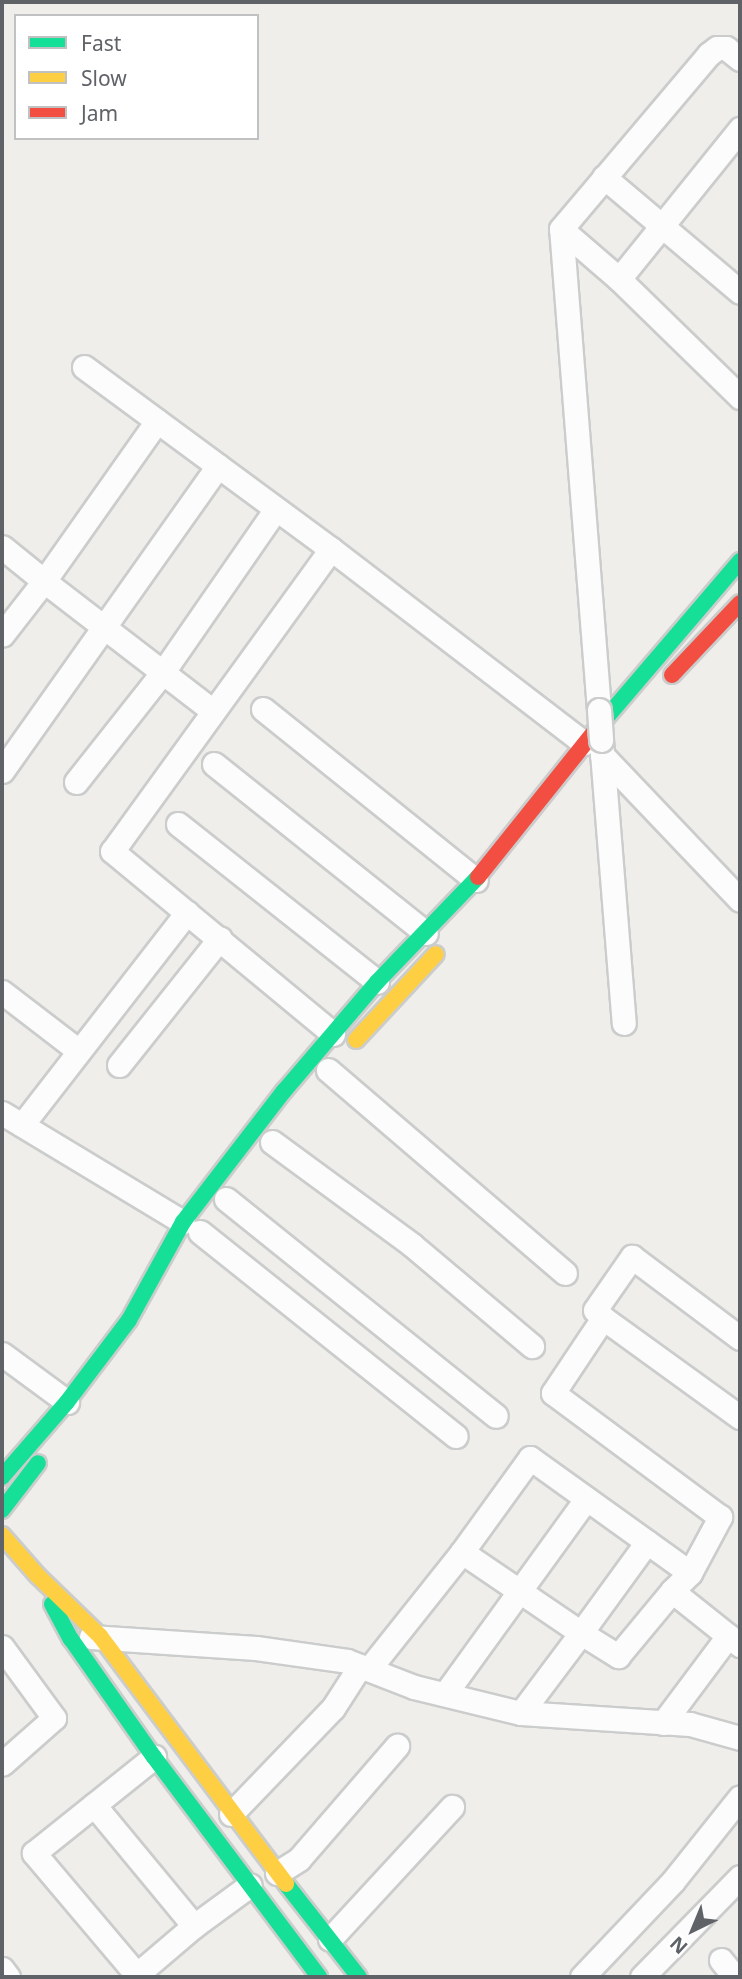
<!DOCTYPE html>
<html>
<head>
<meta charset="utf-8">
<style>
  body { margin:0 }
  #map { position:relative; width:742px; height:1979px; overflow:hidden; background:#efeeea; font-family:"Noto Sans",sans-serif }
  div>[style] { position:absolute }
  .roads { filter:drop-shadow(2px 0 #cbcccc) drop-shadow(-2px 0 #cbcccc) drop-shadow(0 2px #cbcccc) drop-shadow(0 -2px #cbcccc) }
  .street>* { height:23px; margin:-11.5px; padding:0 11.5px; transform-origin:11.5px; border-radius:11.5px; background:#fdfcfc }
  .fast>* { height:16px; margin:-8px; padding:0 8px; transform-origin:8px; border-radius:8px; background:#16e098 }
  .slow>* { height:16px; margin:-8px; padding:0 8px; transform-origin:8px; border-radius:8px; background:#ffcf43 }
  .jam>* { height:16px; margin:-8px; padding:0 8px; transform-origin:8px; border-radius:8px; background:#f24e42 }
  .bridges { filter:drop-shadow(2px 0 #cbcccc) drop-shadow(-2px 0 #cbcccc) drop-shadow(0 2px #cbcccc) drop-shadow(0 -2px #cbcccc) }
  .street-bridge>* { height:23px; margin:-11.5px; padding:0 11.5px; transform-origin:11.5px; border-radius:11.5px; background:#fdfcfc }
  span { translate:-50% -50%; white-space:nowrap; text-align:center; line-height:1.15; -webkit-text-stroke:5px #fff; paint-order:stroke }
  .frame { position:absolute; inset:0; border:4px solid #5f6368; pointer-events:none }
  .legend { position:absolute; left:14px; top:14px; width:245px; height:126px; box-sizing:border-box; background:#fff; border:2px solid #bfc1c3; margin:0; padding:9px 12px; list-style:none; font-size:21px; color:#5f6368 }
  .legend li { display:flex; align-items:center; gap:14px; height:35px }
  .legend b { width:35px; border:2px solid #bfc1c3 }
  .north { position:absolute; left:658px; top:1895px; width:70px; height:70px; -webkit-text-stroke:5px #fff; paint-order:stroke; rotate:223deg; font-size:19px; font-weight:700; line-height:28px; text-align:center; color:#5f6368 }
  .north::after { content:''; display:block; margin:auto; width:24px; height:32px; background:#5f6368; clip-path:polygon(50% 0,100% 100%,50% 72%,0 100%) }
</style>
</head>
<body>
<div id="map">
  <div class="roads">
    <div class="street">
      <div style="left:604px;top:177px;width:178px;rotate:40.2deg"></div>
      <div style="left:561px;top:229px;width:229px;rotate:-49.8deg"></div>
      <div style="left:709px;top:54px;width:10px;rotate:-37deg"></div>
      <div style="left:717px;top:48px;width:9px"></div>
      <div style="left:726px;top:48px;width:18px;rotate:38deg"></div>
      <div style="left:619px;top:279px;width:193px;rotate:-51.1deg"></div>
      <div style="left:84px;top:367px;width:307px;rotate:36.4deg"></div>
      <div style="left:331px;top:549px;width:319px;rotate:37.5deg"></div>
      <div style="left:157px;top:421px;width:196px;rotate:125.2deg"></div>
      <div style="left:44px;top:581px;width:213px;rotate:37.6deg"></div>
      <div style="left:2px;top:547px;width:54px;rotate:39deg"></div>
      <div style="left:44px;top:581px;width:68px;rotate:127.9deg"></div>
      <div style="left:331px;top:549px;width:373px;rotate:125.9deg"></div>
      <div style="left:112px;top:851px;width:287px;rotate:39.6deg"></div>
      <div style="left:263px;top:709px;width:273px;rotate:38.8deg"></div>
      <div style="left:599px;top:710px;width:482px;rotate:-94.5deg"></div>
      <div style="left:561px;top:229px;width:77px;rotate:40.8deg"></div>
      <div style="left:619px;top:279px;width:169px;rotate:44.3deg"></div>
      <div style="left:601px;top:740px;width:284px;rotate:85.4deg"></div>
      <div style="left:602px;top:755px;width:200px;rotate:46.4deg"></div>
      <div style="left:214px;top:764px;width:271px;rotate:38.6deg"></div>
      <div style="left:2px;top:771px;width:374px;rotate:-54.7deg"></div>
      <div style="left:76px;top:782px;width:140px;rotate:-51.7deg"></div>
      <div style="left:163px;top:672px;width:198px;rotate:-55.3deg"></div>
      <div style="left:178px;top:824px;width:254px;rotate:38.4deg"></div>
      <div style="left:2px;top:992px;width:97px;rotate:37.5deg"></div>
      <div style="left:119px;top:1065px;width:162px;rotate:-51.5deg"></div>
      <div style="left:328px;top:1070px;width:312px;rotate:40.6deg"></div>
      <div style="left:2px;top:1113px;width:211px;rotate:31.1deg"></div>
      <div style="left:22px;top:1125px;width:269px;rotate:-52.2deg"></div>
      <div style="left:272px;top:1142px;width:174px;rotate:36.3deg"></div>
      <div style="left:412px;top:1245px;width:157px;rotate:40.1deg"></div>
      <div style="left:226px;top:1199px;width:346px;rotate:38.8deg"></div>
      <div style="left:200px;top:1232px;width:327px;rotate:38.6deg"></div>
      <div style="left:603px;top:1318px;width:11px;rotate:-135deg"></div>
      <div style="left:595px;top:1310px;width:65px;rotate:-55.1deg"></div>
      <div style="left:632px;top:1257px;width:135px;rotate:36.9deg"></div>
      <div style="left:2px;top:1354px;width:81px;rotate:36.4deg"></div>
      <div style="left:647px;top:1542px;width:112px;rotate:126deg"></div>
      <div style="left:581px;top:1633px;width:44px;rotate:31.9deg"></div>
      <div style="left:618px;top:1656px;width:85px;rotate:-50.3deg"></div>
      <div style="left:672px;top:1591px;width:87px;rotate:38.5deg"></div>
      <div style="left:462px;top:1552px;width:116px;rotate:-54.1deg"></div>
      <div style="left:530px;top:1458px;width:197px;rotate:35.7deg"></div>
      <div style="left:690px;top:1573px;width:25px;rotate:135deg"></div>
      <div style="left:690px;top:1573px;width:64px;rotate:-61.8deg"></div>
      <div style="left:720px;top:1517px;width:208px;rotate:-143.4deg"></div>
      <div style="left:553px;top:1393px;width:90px;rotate:-56.3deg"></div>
      <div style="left:603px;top:1318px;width:169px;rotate:35.9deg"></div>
      <div style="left:91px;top:1637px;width:165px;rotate:3.8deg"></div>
      <div style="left:256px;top:1648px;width:92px;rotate:8.1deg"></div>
      <div style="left:347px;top:1661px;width:72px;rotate:21.2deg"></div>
      <div style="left:414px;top:1687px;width:110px;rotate:13.7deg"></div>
      <div style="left:521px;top:1713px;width:169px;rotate:3.7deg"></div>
      <div style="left:690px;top:1724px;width:52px;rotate:15.6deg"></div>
      <div style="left:2px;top:1647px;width:88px;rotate:53.8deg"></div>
      <div style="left:54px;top:1718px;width:69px;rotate:138.5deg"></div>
      <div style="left:369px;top:1669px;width:149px;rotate:-51.5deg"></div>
      <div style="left:462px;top:1552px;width:144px;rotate:34.2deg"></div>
      <div style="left:581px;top:1633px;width:100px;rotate:126.9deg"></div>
      <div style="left:445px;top:1694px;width:241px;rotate:-54.1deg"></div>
      <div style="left:663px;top:1723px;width:109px;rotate:-53.2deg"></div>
      <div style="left:94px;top:1805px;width:157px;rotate:50.4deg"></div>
      <div style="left:231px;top:1814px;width:147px;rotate:-46.1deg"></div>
      <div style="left:333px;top:1708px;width:50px;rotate:-57.3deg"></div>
      <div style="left:277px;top:1873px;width:26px;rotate:-32deg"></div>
      <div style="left:299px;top:1859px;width:150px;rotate:-49.1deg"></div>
      <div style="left:330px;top:1939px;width:180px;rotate:-47.3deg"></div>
      <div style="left:721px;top:1960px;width:22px;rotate:51deg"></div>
      <div style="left:2px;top:1969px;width:10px;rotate:53deg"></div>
      <div style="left:137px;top:1975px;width:160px;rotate:-130.2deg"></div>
      <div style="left:34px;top:1853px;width:154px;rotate:-38.7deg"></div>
      <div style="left:134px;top:1977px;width:79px;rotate:-40.4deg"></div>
      <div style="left:194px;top:1926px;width:69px;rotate:-36.2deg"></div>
      <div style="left:582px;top:1977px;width:132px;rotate:-46.5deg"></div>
      <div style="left:673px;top:1881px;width:107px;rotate:-51.4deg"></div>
      <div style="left:642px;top:1977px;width:140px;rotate:-45.6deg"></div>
    </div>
    <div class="fast">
      <div style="left:594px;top:732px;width:225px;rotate:-49.5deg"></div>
      <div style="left:2px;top:1477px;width:99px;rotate:-49.1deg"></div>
      <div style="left:67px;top:1402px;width:103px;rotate:-52.9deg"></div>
      <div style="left:129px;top:1320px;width:112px;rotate:-61.1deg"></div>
      <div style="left:183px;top:1222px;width:165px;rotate:-52.4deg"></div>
      <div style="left:284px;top:1091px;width:143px;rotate:-49.5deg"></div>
      <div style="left:377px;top:982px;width:146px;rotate:-46.1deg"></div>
      <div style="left:2px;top:1510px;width:59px;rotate:-52.5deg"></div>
      <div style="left:52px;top:1604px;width:40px;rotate:62deg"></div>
      <div style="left:71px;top:1639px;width:144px;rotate:54.9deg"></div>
      <div style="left:154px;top:1757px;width:275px;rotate:53.1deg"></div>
      <div style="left:286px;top:1884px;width:118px;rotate:51.9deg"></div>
    </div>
    <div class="slow">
      <div style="left:356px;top:1040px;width:117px;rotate:-47.1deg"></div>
      <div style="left:2px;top:1535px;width:53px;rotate:48.8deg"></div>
      <div style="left:37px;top:1575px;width:88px;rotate:44.1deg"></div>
      <div style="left:100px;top:1636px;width:310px;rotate:53.1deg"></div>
    </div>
    <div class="jam">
      <div style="left:672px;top:675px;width:99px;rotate:-46.6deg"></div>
      <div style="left:478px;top:877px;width:186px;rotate:-51.3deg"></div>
    </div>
  </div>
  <div class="bridges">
    <div class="street-bridge">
      <div style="left:599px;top:710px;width:30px;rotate:86deg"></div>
    </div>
  </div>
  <div class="frame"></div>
  <ul class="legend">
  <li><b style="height:9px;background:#16e098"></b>Fast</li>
  <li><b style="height:9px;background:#ffcf43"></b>Slow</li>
  <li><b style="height:9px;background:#f24e42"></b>Jam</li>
  </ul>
  <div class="north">N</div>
</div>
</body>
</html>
